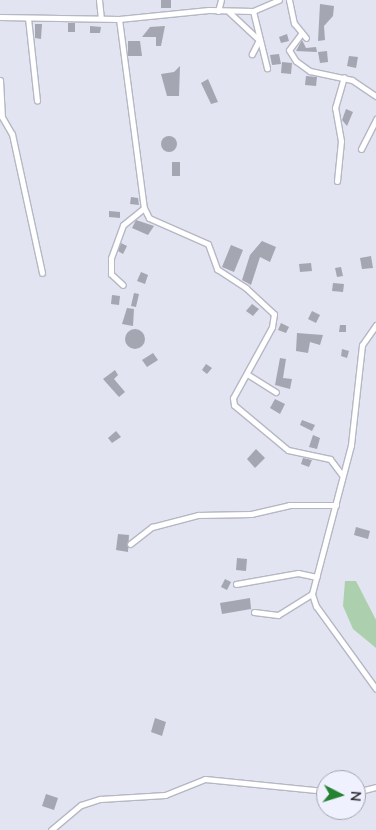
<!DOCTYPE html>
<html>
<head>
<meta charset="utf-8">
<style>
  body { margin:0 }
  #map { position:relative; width:376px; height:830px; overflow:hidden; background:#e2e4f1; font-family:"Nunito Sans",sans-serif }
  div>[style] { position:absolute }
  .green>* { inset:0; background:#acd0ad }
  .building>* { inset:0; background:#a4a6b1 }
  .round { border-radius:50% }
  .roads { filter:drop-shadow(1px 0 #b5b7c3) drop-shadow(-1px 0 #b5b7c3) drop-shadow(0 1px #b5b7c3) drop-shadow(0 -1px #b5b7c3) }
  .minor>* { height:5px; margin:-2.5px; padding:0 2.5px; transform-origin:2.5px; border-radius:2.5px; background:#fff }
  span { translate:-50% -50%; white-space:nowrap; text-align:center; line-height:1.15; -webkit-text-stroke:4px #eff1fe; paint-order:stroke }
  .north { position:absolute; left:316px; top:770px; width:50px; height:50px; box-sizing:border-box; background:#eff1fe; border:1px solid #a3a5ae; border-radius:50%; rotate:95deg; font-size:14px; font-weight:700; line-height:20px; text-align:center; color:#323237 }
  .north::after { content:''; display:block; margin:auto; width:18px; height:22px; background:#268233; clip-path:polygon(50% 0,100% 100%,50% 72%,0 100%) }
</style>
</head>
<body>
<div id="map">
  <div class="green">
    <div style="clip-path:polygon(345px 581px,356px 581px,376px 620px,376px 648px,353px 629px,343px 606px)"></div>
  </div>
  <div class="building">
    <div style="clip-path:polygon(161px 0,171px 0,171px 8px,161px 8px)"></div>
    <div style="clip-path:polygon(320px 4px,334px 6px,333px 16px,324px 26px,325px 40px,318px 41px)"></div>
    <div style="clip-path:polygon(68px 23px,75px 23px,75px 32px,68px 32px)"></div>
    <div style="clip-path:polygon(35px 24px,42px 24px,41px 39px,35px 38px)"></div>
    <div style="clip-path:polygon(90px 26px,101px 27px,100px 33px,90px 33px)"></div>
    <div style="clip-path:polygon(165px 26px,161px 46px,156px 46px,156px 37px,142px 37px,150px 27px)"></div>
    <div style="clip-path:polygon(287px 34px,289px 41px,281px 43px,279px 37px)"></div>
    <div style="clip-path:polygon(302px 40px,306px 48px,316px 47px,317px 52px,296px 51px)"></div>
    <div style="clip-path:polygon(128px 41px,140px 41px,142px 56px,128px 56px)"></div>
    <div style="clip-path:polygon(327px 51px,328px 62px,320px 63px,318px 52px)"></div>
    <div style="clip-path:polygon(279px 54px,281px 64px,272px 65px,270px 55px)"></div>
    <div style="clip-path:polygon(349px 56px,358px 57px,356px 68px,347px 66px)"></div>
    <div style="clip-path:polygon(282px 62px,292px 63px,291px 74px,281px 73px)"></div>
    <div style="clip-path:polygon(180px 66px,179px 96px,167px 96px,161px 74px,174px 72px)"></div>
    <div style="clip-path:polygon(306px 76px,317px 77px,316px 86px,305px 85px)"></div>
    <div style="clip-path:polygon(208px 79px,218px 102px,211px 104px,201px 83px)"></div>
    <div style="clip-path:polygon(346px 109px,353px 112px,347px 126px,342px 120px)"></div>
    <div class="round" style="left:161px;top:136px;width:16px;height:16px"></div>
    <div style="clip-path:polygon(172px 162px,180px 162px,180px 176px,172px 176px)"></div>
    <div style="clip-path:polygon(131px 197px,138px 198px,139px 205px,130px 204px)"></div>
    <div style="clip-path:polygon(109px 211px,120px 212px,120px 218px,109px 217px)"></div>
    <div style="clip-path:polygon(136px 220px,154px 226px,148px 235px,132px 228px)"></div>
    <div style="clip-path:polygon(262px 241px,276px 247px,270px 262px,260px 257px,251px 285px,242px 280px,250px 255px)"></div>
    <div style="clip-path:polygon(121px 243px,127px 246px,123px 254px,118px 251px)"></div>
    <div style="clip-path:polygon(231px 245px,243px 250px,234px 272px,222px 267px)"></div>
    <div style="clip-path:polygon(371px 256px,373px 268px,362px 269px,360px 258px)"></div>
    <div style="clip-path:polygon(311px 263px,312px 271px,300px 272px,299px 264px)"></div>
    <div style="clip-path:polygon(341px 267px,343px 276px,337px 277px,335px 268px)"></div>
    <div style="clip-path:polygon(141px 272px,148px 275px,145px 284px,137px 281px)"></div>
    <div style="clip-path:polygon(333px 283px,344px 284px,343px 292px,332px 291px)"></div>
    <div style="clip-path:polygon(134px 293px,139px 294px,136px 307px,131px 306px)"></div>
    <div style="clip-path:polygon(112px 295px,120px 296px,119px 305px,111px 304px)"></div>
    <div style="clip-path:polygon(252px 304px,259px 309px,253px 316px,246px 311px)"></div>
    <div style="clip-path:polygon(127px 308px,134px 309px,133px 326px,122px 324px)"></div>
    <div style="clip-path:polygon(312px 311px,320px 315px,316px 323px,308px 319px)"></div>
    <div style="clip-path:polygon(281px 323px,289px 327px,286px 333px,278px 330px)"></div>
    <div style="clip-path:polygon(340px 325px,346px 325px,346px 332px,339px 332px)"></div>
    <div class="round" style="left:125px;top:329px;width:20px;height:20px"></div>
    <div style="clip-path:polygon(297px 333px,323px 335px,320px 345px,310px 342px,308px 353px,296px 351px)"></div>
    <div style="clip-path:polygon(342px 349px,349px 351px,347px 358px,341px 356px)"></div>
    <div style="clip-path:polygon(153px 353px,158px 360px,147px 367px,142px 360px)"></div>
    <div style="clip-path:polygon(280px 358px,286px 359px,283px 378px,292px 379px,290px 389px,275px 385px)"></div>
    <div style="clip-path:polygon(206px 364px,212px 368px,207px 374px,202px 370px)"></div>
    <div style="clip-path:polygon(115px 370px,118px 375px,114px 379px,125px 392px,119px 397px,103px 379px)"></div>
    <div style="clip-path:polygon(275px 399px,285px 404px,280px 414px,270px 408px)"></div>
    <div style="clip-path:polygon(302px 420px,315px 425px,312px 431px,300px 425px)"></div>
    <div style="clip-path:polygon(116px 431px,121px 437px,112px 443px,108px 438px)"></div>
    <div style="clip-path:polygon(313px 435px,320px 438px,317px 449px,309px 447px)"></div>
    <div style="clip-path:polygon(256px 449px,265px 458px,255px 468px,247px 459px)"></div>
    <div style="clip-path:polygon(303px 458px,312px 460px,309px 467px,301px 464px)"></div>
    <div style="clip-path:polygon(356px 527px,370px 531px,368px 539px,354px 535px)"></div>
    <div style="clip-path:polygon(118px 534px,129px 535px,128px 552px,116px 550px)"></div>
    <div style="clip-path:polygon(237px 558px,247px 559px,246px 571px,236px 570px)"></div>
    <div style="clip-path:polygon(225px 579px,231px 582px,227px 590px,221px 587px)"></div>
    <div style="clip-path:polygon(250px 598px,251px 609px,222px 614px,220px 603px)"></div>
    <div style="clip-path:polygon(155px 718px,166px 722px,162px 736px,151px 732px)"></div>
    <div style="clip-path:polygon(46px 794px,58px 798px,54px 810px,42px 806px)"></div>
  </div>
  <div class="roads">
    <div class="minor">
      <div style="left:99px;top:0;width:18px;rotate:84deg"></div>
      <div style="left:289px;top:0;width:24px;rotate:78deg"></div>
      <div style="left:294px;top:23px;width:19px;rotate:51deg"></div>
      <div style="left:218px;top:11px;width:11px;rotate:-75deg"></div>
      <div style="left:253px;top:11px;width:59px;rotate:76.2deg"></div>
      <div style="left:229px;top:12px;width:41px;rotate:43deg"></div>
      <div style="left:259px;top:40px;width:16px;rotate:117deg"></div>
      <div style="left:0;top:17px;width:119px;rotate:1deg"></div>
      <div style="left:119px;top:19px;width:90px;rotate:-5.7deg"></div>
      <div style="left:209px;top:10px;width:44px;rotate:1.3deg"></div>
      <div style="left:253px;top:11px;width:28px;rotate:-23deg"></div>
      <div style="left:28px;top:18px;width:83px;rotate:83.8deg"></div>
      <div style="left:119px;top:19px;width:191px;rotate:82.5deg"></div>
      <div style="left:144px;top:208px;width:27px;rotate:141deg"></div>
      <div style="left:123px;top:225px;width:35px;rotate:110deg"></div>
      <div style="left:111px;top:258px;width:16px;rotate:90deg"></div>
      <div style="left:111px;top:274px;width:16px;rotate:43deg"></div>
      <div style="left:301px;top:34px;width:20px;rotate:127deg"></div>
      <div style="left:289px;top:50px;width:13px;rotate:58deg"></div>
      <div style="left:296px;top:61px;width:17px;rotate:36deg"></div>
      <div style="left:310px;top:71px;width:43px;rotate:12.1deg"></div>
      <div style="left:352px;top:80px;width:29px;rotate:34deg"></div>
      <div style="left:0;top:80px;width:37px;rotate:87deg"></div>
      <div style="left:2px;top:117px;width:20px;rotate:60deg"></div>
      <div style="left:12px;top:134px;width:142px;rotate:77.8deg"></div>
      <div style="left:361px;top:149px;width:34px;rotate:-63deg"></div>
      <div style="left:337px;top:181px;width:40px;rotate:-84.3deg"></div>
      <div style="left:341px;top:141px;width:34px;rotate:-100deg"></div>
      <div style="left:335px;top:108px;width:32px;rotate:-74deg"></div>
      <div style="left:144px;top:208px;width:11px;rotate:63deg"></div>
      <div style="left:149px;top:218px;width:64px;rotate:23.8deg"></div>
      <div style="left:208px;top:244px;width:27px;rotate:70deg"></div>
      <div style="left:217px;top:269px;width:35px;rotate:33deg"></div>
      <div style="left:246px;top:288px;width:38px;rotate:43deg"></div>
      <div style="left:274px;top:314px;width:13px;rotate:99deg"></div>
      <div style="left:272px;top:327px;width:81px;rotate:118.8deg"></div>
      <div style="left:233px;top:398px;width:7px;rotate:82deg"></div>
      <div style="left:234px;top:405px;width:70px;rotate:39.8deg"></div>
      <div style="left:288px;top:450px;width:43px;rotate:12.1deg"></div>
      <div style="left:330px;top:459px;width:20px;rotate:53deg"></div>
      <div style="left:376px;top:325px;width:24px;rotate:125deg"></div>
      <div style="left:362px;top:345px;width:101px;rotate:96.3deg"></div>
      <div style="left:351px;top:445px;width:154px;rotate:104.7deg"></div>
      <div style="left:312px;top:594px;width:13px;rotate:72deg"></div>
      <div style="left:316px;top:606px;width:102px;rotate:54.1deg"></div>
      <div style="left:247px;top:374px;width:34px;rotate:32deg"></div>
      <div style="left:130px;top:544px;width:28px;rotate:-38deg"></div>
      <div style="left:152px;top:527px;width:48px;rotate:-14.6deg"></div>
      <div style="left:198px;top:515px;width:53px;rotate:-1.1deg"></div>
      <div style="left:251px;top:514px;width:39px;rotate:-13deg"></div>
      <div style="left:289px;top:505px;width:47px"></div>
      <div style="left:236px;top:584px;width:63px;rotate:-10.1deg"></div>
      <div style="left:298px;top:573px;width:19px;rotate:12deg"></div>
      <div style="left:254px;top:612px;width:24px;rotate:7deg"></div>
      <div style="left:278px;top:615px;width:40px;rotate:-32deg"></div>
      <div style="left:356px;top:792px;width:21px;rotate:-14deg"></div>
      <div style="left:51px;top:830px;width:39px;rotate:-40deg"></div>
      <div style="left:81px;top:805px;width:20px;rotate:-18deg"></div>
      <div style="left:100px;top:799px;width:65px;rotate:-3.5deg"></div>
      <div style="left:165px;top:795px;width:43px;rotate:-21.8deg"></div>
      <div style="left:205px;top:779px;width:122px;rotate:5.7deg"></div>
    </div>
  </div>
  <div class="north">N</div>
</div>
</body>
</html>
